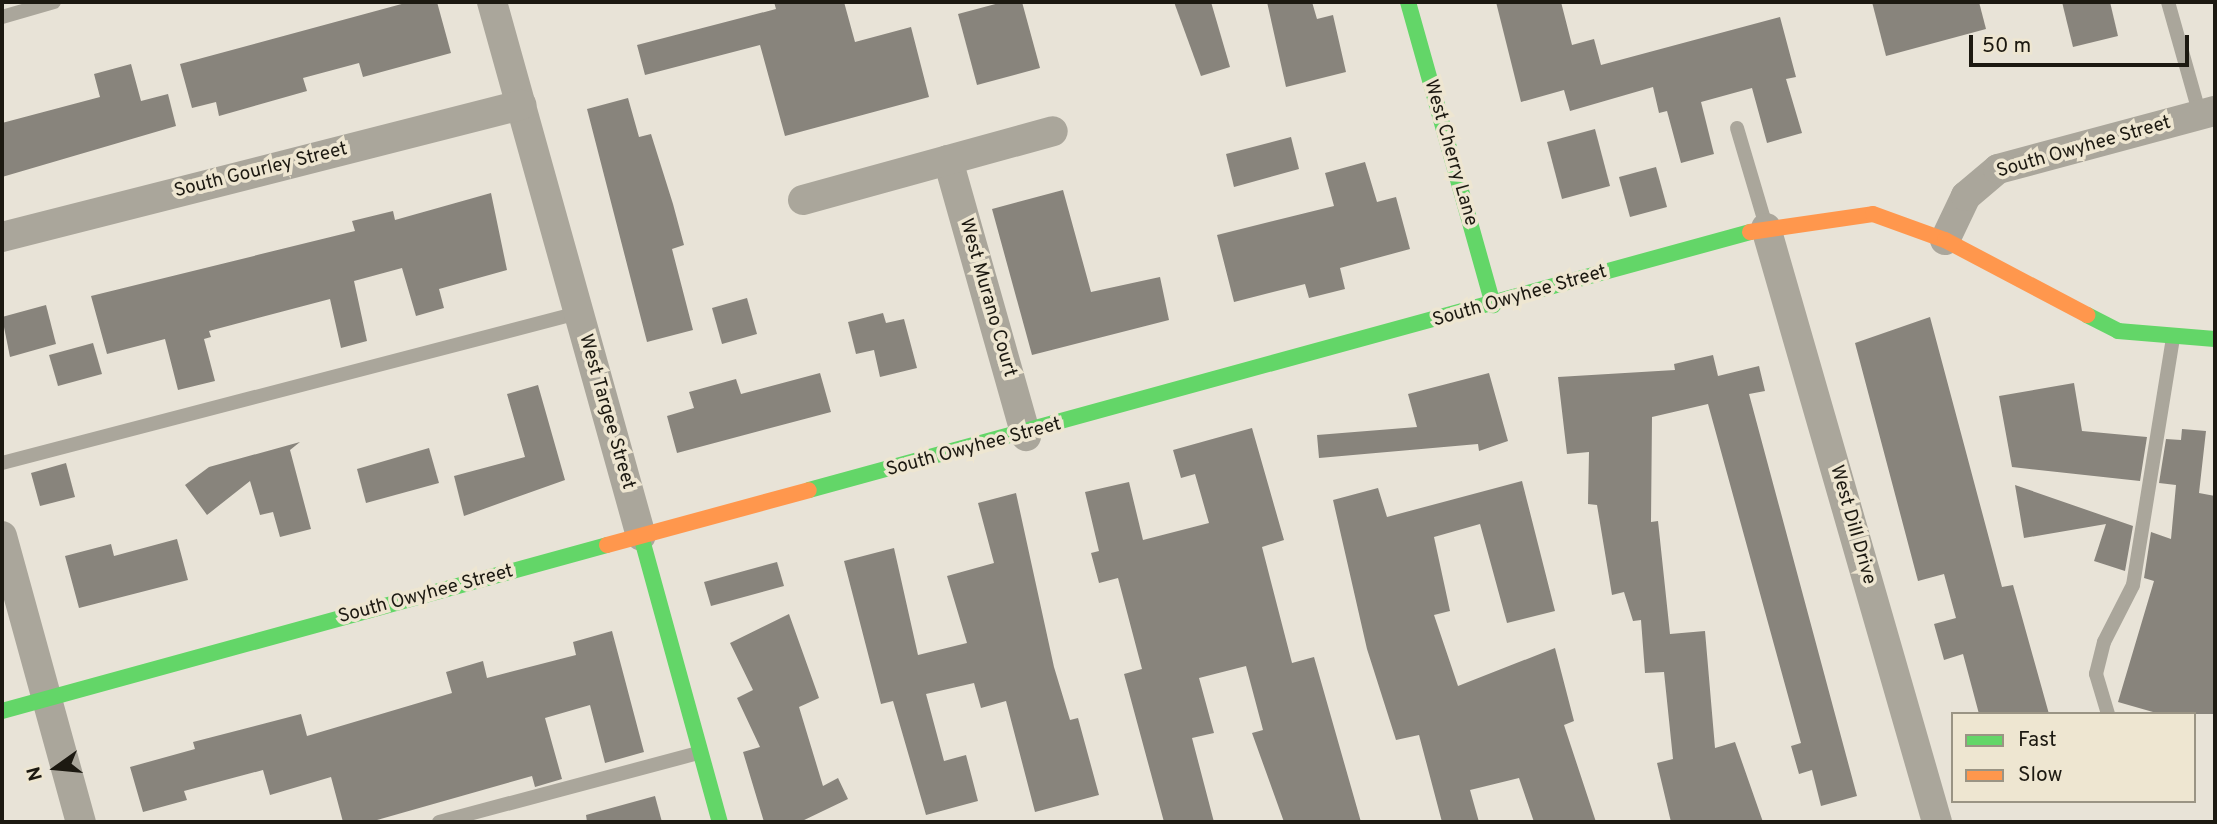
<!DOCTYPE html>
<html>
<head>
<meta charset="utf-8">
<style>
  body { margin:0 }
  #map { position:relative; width:2217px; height:824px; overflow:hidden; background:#e8e3d7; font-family:Overpass,sans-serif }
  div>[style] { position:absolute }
  .building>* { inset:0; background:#88847c }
  .lane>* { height:14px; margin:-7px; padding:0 7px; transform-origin:7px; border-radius:7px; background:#aaa69b }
  .street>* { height:30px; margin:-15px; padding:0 15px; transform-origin:15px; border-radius:15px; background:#aaa69b }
  .fast>* { height:16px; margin:-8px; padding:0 8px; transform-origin:8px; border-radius:8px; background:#63d668 }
  .slow>* { height:16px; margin:-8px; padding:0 8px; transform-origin:8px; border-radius:8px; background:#ff974d }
  span { translate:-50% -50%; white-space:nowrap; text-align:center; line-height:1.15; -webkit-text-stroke:7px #eee6d1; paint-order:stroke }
  .street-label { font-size:19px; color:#1c1911 }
  .frame { position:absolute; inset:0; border:4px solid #1c1911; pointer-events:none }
  .legend { position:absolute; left:1951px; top:712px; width:245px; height:91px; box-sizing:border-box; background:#eee6d1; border:2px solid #9a9484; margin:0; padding:9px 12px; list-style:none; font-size:21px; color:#1c1911 }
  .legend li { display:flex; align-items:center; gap:14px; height:35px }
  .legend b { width:35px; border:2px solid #9a9484 }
  .north { position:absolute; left:21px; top:733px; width:70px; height:70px; -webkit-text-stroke:5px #eee6d1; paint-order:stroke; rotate:255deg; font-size:19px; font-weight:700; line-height:28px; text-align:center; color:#1c1911 }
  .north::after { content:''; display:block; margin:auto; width:24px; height:32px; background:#1c1911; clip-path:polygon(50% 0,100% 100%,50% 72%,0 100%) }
  .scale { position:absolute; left:1969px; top:35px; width:220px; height:32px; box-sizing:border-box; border:4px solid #1c1911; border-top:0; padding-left:9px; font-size:21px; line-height:24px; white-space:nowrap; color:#1c1911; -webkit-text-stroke:5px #eee6d1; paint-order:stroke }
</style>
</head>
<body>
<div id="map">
  <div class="building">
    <div style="clip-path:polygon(409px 2px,437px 2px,451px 53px,363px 77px,359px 63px,303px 78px,307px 91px,219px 116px,216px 102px,192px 108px,180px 64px)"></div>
    <div style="clip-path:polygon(774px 2px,844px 2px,855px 42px,911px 27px,929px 97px,785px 136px,760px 45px,645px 75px,637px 45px,776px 9px)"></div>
    <div style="clip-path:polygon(1003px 2px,1022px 2px,1040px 68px,977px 85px,958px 14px)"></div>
    <div style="clip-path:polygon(1174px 2px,1211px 2px,1230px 67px,1201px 76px)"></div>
    <div style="clip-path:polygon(1267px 2px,1312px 2px,1317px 19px,1333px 15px,1346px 72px,1286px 87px)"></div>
    <div style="clip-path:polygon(1496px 2px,1561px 2px,1572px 45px,1594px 39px,1601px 65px,1780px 17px,1796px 77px,1786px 79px,1802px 133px,1767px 143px,1752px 88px,1701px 102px,1714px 154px,1681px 163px,1667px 111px,1659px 113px,1653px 87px,1570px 111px,1564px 90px,1521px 102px)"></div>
    <div style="clip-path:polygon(1872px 2px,1979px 2px,1986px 29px,1886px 56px)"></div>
    <div style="clip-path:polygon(2062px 2px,2110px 2px,2118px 36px,2073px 47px)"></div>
    <div style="clip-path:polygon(131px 64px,141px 101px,168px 94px,176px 126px,2px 177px,2px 123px,100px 97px,94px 74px)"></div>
    <div style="clip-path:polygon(628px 98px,639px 137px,651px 134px,673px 204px,684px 245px,672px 249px,693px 330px,647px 342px,587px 109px)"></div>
    <div style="clip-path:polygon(1595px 129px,1610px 186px,1562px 199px,1547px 142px)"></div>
    <div style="clip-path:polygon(1291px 137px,1299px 169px,1234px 187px,1226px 154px)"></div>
    <div style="clip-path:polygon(1365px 162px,1377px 202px,1396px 197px,1410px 249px,1340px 268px,1345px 289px,1309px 298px,1305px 284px,1234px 302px,1217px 235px,1334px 206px,1325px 173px)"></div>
    <div style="clip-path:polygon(1656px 167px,1667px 207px,1630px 217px,1619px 177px)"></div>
    <div style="clip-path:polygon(1063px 190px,1091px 292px,1160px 277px,1169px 320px,1032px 355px,992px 209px)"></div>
    <div style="clip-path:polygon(491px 193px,507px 270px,439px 289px,444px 308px,416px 316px,402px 268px,354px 281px,367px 341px,341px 348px,330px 299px,209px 331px,211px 337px,204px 339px,215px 381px,178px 390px,165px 339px,107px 354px,91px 296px,355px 231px,352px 221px,393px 211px,395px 220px)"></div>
    <div style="clip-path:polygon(747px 298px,757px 334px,722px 344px,712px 308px)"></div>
    <div style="clip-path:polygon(46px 305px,56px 344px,10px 357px,2px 317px)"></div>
    <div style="clip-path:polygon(883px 313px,886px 323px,904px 319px,917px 368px,880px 377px,874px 350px,856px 354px,848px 322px)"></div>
    <div style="clip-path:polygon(1930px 317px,2002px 587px,2013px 585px,2049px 714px,1979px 714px,1963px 654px,1944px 660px,1934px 624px,1956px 618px,1944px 574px,1918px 581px,1855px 343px)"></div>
    <div style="clip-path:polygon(93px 343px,102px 374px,58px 386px,49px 355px)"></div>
    <div style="clip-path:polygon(1713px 355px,1718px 376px,1759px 366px,1765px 391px,1749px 394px,1857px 796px,1821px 806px,1812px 770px,1799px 774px,1791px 746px,1801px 743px,1708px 404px,1652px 417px,1651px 522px,1658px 521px,1670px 634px,1705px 631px,1715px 748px,1735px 742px,1763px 822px,1671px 822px,1657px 763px,1673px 759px,1664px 672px,1645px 673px,1641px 620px,1633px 621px,1624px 592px,1612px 595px,1597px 505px,1588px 504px,1589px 452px,1567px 454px,1558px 377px,1675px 370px,1674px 364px)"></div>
    <div style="clip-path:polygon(820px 373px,831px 412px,677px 453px,667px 416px,694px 408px,689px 392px,736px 379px,741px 394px)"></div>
    <div style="clip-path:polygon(1489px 373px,1508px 441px,1479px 451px,1478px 444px,1319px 458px,1317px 435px,1417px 427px,1408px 394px)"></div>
    <div style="clip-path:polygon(2074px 383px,2082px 431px,2147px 437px,2140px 481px,2012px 467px,1999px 396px)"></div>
    <div style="clip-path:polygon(538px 385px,565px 480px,464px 516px,454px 476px,525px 457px,507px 394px)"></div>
    <div style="clip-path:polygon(1252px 428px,1284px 540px,1262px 547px,1292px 663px,1314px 657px,1361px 822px,1284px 822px,1252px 733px,1263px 730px,1246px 666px,1199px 678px,1214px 733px,1192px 738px,1214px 822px,1164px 822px,1124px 674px,1142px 669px,1118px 578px,1099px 583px,1091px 553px,1099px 551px,1085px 492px,1129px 482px,1143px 540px,1209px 523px,1195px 474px,1181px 478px,1173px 450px)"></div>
    <div style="clip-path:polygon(2182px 429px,2206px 431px,2199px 493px,2215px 496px,2215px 714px,2160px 714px,2118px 702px,2154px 581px,2144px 578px,2151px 532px,2171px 539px,2176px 485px,2159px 483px,2166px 439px,2181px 440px)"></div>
    <div style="clip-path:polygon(300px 442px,290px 450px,311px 529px,280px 537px,273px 512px,260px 515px,250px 481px,207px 515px,185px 485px,209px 467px)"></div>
    <div style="clip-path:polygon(429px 448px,439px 483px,366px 503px,357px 469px)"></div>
    <div style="clip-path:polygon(66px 463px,75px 497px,40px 506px,31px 473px)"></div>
    <div style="clip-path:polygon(1522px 481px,1555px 611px,1507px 623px,1480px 524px,1434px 537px,1450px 611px,1434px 615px,1458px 686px,1555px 648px,1574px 721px,1564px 725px,1596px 822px,1534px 822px,1519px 778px,1470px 790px,1479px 822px,1442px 822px,1419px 735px,1396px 740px,1367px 649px,1333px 500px,1378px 488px,1387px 517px)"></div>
    <div style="clip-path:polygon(2015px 485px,2133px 526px,2125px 571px,2094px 561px,2106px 524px,2024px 538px)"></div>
    <div style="clip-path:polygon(1016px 493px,1054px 667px,1070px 720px,1078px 718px,1099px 795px,1035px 812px,1006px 701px,981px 708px,974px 683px,926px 694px,944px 761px,966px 755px,978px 801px,926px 815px,893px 701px,881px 704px,844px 561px,894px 548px,918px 655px,967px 643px,947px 576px,994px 563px,978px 503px)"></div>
    <div style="clip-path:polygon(177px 539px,188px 580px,79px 608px,65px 556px,111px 544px,114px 556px)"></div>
    <div style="clip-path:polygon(777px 562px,784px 586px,711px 606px,704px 582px)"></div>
    <div style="clip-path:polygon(789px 614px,819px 698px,799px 707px,823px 786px,838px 778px,848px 799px,800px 822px,764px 822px,743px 752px,760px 747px,737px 698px,753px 690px,730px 643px)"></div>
    <div style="clip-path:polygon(612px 631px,644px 752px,605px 763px,590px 705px,545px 718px,562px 779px,535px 787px,532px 776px,370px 822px,343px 822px,331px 777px,270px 795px,263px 770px,184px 791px,187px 800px,143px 812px,130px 767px,195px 749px,193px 742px,301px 714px,307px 736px,452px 693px,446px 672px,483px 661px,487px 678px,576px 655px,573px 642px)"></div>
    <div style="clip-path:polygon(655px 796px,662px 822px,587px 822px,586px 815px)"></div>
  </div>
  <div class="lane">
    <div style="left:2168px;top:2px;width:117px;rotate:74.2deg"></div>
    <div style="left:2px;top:17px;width:54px;rotate:-16.1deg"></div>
    <div style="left:1737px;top:128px;width:102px;rotate:73.5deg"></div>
    <div style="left:2px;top:463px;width:595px;rotate:-14.6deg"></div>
    <div style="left:2108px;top:714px;width:42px;rotate:-106.7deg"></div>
    <div style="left:2096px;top:674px;width:33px;rotate:-76deg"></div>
    <div style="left:2104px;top:642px;width:64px;rotate:-63deg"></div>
    <div style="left:2133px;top:585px;width:250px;rotate:-80.8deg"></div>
    <div style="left:439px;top:822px;width:269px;rotate:-14.9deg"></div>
  </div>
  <div class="street">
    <div style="left:492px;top:2px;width:554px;rotate:74.41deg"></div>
    <div style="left:948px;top:160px;width:287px;rotate:74.2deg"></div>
    <div style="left:803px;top:200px;width:259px;rotate:-15.4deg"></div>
    <div style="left:1766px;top:228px;width:618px;rotate:73.94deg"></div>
    <div style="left:2px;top:237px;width:536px;rotate:-14.27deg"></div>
    <div style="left:1945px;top:240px;width:49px;rotate:-64.5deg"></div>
    <div style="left:1966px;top:196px;width:42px;rotate:-40.2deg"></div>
    <div style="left:1998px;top:169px;width:225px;rotate:-15deg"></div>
    <div style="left:2px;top:536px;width:297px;rotate:74.6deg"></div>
  </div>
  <div class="fast">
    <div style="left:1408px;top:2px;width:315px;rotate:74.3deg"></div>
    <div style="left:2087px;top:315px;width:35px;rotate:27deg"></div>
    <div style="left:2118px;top:331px;width:97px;rotate:4.7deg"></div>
    <div style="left:809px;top:490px;width:976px;rotate:-15.33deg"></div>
    <div style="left:641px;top:536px;width:297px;rotate:74.6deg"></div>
    <div style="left:2px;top:711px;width:627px;rotate:-15.34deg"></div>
  </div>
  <div class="slow">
    <div style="left:1750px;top:232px;width:124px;rotate:-8.3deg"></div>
    <div style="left:1873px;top:214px;width:77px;rotate:19.9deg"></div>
    <div style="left:1945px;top:240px;width:161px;rotate:27.8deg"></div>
    <div style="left:607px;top:545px;width:209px;rotate:-15.2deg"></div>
  </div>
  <div class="street-label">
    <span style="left:2084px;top:148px;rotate:-16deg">South Owyhee Street</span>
    <span style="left:1450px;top:153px;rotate:74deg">West Cherry Lane</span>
    <span style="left:261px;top:171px;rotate:-14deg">South Gourley Street</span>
    <span style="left:1520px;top:297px;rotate:-16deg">South Owyhee Street</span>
    <span style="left:987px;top:298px;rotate:74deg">West Murano Court</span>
    <span style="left:606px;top:412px;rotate:74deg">West Targee Street</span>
    <span style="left:974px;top:448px;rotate:-15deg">South Owyhee Street</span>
    <span style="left:1852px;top:525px;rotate:74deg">West Dill Drive</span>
    <span style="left:426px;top:595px;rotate:-15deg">South Owyhee Street</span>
  </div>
  <div class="frame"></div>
  <ul class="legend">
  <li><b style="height:9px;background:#63d668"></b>Fast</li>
  <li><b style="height:9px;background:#ff974d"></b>Slow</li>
  </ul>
  <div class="north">N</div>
  <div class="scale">50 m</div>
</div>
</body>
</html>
